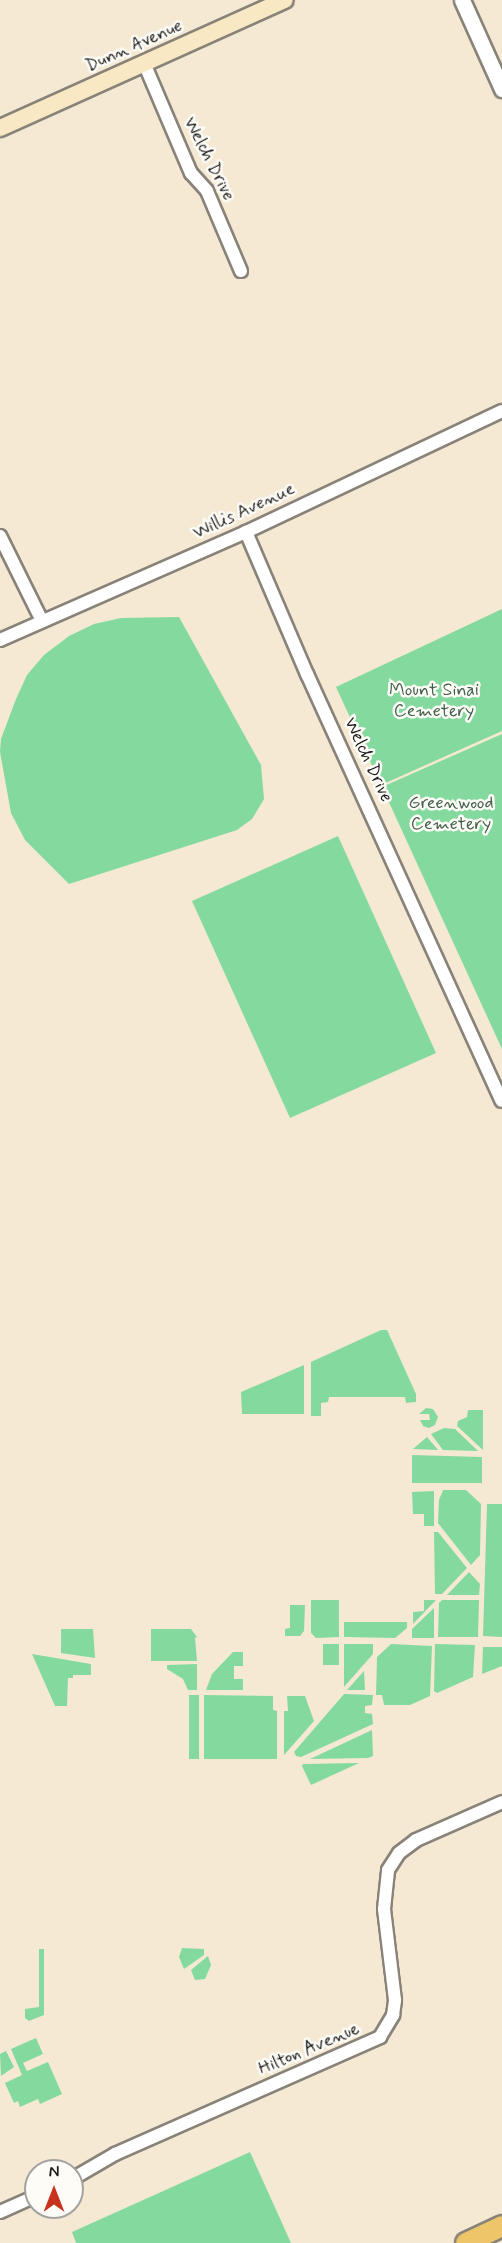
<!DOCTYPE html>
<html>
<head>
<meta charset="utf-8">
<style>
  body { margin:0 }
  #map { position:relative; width:502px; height:2243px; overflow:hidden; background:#f5e9d4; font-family:Mynerve,sans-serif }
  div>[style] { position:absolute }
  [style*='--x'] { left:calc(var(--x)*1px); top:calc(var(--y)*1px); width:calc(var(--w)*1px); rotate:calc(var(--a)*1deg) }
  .green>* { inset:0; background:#84da9e }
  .roads { filter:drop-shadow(2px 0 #888278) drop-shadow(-2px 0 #888278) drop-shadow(0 2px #888278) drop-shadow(0 -2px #888278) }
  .minor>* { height:12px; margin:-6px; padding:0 6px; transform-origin:6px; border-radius:6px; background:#fff }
  .tertiary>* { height:15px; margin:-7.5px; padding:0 7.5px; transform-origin:7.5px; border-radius:7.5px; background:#fff }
  .secondary>* { height:16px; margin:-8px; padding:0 8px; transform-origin:8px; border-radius:8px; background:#f8e8c3 }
  .primary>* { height:20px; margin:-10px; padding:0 10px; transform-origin:10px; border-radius:10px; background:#eec569 }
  span { translate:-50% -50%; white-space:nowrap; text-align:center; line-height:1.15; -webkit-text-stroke:5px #fdfcf7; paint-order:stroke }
  .street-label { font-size:18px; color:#1c1c1c }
  .park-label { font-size:18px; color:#405e4a }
  .north { position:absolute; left:24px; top:2159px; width:60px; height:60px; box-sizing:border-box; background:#fdfcf7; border:2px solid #a3a29f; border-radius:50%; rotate:0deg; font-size:16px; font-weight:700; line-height:24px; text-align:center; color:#1c1c1c }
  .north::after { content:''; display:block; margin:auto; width:21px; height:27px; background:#c8321e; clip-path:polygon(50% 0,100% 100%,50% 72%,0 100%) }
</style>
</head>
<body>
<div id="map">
  <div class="green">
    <i style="clip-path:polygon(502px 609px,502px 731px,381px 785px,336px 687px)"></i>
    <i style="clip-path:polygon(179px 617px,261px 765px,264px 799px,252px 819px,237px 830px,69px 884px,25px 840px,11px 813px,0 752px,1px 739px,16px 699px,27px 675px,44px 655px,69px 636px,94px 624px,121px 618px)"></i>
    <i style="clip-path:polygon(502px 734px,502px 1049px,382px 787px)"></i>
    <i style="clip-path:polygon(338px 836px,436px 1053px,290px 1118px,192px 901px)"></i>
    <i style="clip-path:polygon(381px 1330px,387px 1330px,416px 1394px,416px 1402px,406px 1403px,405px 1397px,329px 1397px,328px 1402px,321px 1403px,321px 1416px,311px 1416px,311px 1362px)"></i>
    <i style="clip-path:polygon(304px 1365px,304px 1414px,242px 1414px,241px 1392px)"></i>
    <i style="clip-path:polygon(426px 1408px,433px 1409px,438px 1417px,435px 1425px,429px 1428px,423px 1426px,420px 1420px,430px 1420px,429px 1414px,419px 1414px)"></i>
    <i style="clip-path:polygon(468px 1410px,483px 1410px,483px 1450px,457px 1426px,458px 1421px,467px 1417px)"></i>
    <i style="clip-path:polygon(444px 1428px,455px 1429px,478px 1451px,443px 1450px,431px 1434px)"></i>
    <i style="clip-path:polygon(427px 1437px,438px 1450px,413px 1449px)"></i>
    <i style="clip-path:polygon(412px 1455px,482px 1457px,482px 1483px,412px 1483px)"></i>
    <i style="clip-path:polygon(443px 1490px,466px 1490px,481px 1504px,480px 1555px,471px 1565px,438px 1523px,439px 1500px)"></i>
    <i style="clip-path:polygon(434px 1491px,434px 1526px,424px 1526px,424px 1514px,413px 1514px,412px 1492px)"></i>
    <i style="clip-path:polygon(487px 1504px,502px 1504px,502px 1637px,483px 1636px)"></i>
    <i style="clip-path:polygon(434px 1532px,438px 1532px,467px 1568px,442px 1594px,435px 1594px)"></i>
    <i style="clip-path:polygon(469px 1572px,480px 1584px,479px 1595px,447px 1595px)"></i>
    <i style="clip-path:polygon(311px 1600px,339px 1600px,339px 1637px,316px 1638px,311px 1633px)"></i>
    <i style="clip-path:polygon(424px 1600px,436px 1600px,413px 1624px,413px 1612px,424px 1611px)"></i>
    <i style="clip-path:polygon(442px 1600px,479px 1600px,478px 1637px,438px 1637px,439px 1603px)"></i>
    <i style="clip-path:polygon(290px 1605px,305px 1605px,304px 1631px,300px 1636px,285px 1636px,285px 1629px,290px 1628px)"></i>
    <i style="clip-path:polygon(434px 1608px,434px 1638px,412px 1638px,412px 1629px)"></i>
    <i style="clip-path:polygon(344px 1622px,407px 1622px,407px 1628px,395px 1638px,344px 1637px)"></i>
    <i style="clip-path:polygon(61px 1629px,93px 1629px,95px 1658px,61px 1653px)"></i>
    <i style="clip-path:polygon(151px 1629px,191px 1629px,197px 1637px,195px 1638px,197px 1661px,151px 1661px)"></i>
    <i style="clip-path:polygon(323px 1644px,339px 1644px,339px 1665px,323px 1665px)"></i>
    <i style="clip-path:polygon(344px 1644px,373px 1644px,373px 1654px,344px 1687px)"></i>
    <i style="clip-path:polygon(391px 1644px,432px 1646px,430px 1696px,410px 1705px,384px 1705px,382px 1695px,376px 1695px,377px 1657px)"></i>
    <i style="clip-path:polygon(435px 1644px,475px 1645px,473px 1677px,437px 1693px,434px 1691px)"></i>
    <i style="clip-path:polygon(483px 1647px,502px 1647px,502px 1666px,482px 1674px)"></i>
    <i style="clip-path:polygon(233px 1652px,243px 1652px,243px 1666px,234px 1666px,234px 1679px,243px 1679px,243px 1690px,206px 1690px,212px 1674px)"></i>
    <i style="clip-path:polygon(32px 1654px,91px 1664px,91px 1675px,73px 1675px,73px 1678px,68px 1678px,67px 1706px,55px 1706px)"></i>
    <i style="clip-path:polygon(197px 1664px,197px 1690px,188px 1690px,183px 1679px,167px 1669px,167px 1665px)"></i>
    <i style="clip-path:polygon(364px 1671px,365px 1690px,347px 1690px)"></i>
    <i style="clip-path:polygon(344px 1694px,373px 1695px,372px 1705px,365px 1706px,365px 1713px,372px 1714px,373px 1724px,301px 1757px,296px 1756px,294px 1752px)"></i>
    <i style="clip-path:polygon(189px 1695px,199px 1695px,199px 1759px,189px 1759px)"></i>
    <i style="clip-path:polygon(204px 1695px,273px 1696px,273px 1710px,277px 1711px,277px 1759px,204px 1759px)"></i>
    <i style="clip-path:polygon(287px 1696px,305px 1696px,314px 1721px,284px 1755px,284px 1711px,288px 1711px)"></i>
    <i style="clip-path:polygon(372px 1730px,373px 1756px,368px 1758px,310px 1759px)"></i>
    <i style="clip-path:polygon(359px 1763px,311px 1785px,302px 1766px,303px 1764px)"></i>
    <i style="clip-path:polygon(182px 1948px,204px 1949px,204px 1955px,184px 1969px,179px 1957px)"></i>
    <i style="clip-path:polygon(39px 1949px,44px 1949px,44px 2015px,29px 2021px,25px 2018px,25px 2009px,39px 2007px)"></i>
    <i style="clip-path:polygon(208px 1956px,211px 1965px,205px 1979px,195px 1980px,191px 1970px)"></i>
    <i style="clip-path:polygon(36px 2038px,43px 2054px,23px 2063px,27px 2071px,48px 2062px,62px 2094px,40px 2104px,38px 2099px,20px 2107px,18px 2101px,14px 2103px,5px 2083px,22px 2075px,11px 2049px)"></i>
    <i style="clip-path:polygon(6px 2051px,14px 2067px,1px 2076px,0 2054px)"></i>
    <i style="clip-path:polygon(250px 2152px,291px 2243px,76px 2243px,72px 2232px)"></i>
  </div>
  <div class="roads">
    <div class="minor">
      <i style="--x:144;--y:63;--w:120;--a:66.9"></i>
      <i style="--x:191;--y:173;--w:24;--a:48"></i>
      <i style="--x:207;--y:191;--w:87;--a:67"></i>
      <i style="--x:246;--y:532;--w:155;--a:66.8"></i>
      <i style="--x:307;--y:674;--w:469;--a:65.5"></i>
      <i style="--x:0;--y:536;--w:95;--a:63.7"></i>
      <i style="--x:0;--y:640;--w:269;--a:-23.7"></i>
      <i style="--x:246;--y:532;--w:283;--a:-25.3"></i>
      <i style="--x:72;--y:2179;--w:50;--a:-30.2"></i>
      <i style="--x:115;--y:2154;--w:290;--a:-23.8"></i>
      <i style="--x:380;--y:2037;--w:26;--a:-59"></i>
      <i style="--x:393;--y:2015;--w:15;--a:-82"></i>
      <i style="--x:395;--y:2000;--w:92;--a:-96.9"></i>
      <i style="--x:384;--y:1909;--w:39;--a:-84"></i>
      <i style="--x:388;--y:1870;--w:20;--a:-57"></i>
      <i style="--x:399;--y:1853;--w:21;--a:-37"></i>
      <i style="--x:416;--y:1840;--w:94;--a:-23.8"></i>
      <i style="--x:0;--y:2212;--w:39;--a:-24"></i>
    </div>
    <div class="tertiary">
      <i style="--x:462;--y:0;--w:98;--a:65.8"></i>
    </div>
    <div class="secondary">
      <i style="--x:0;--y:128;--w:312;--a:-24.2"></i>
    </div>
    <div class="primary">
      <i style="--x:466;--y:2243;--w:40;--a:-25"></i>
    </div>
  </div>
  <div class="street-label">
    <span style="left:134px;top:46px;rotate:-24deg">Dunn Avenue</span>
    <span style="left:209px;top:159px;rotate:63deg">Welch Drive</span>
    <span style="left:244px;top:511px;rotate:-25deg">Willis Avenue</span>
    <span style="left:368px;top:760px;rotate:65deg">Welch Drive</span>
    <span style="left:309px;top:2049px;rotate:-23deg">Hilton Avenue</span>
  </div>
  <div class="park-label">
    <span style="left:434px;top:701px">Mount Sinai<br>Cemetery</span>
    <span style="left:451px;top:814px">Greenwood<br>Cemetery</span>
  </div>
  <div class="north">N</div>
</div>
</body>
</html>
